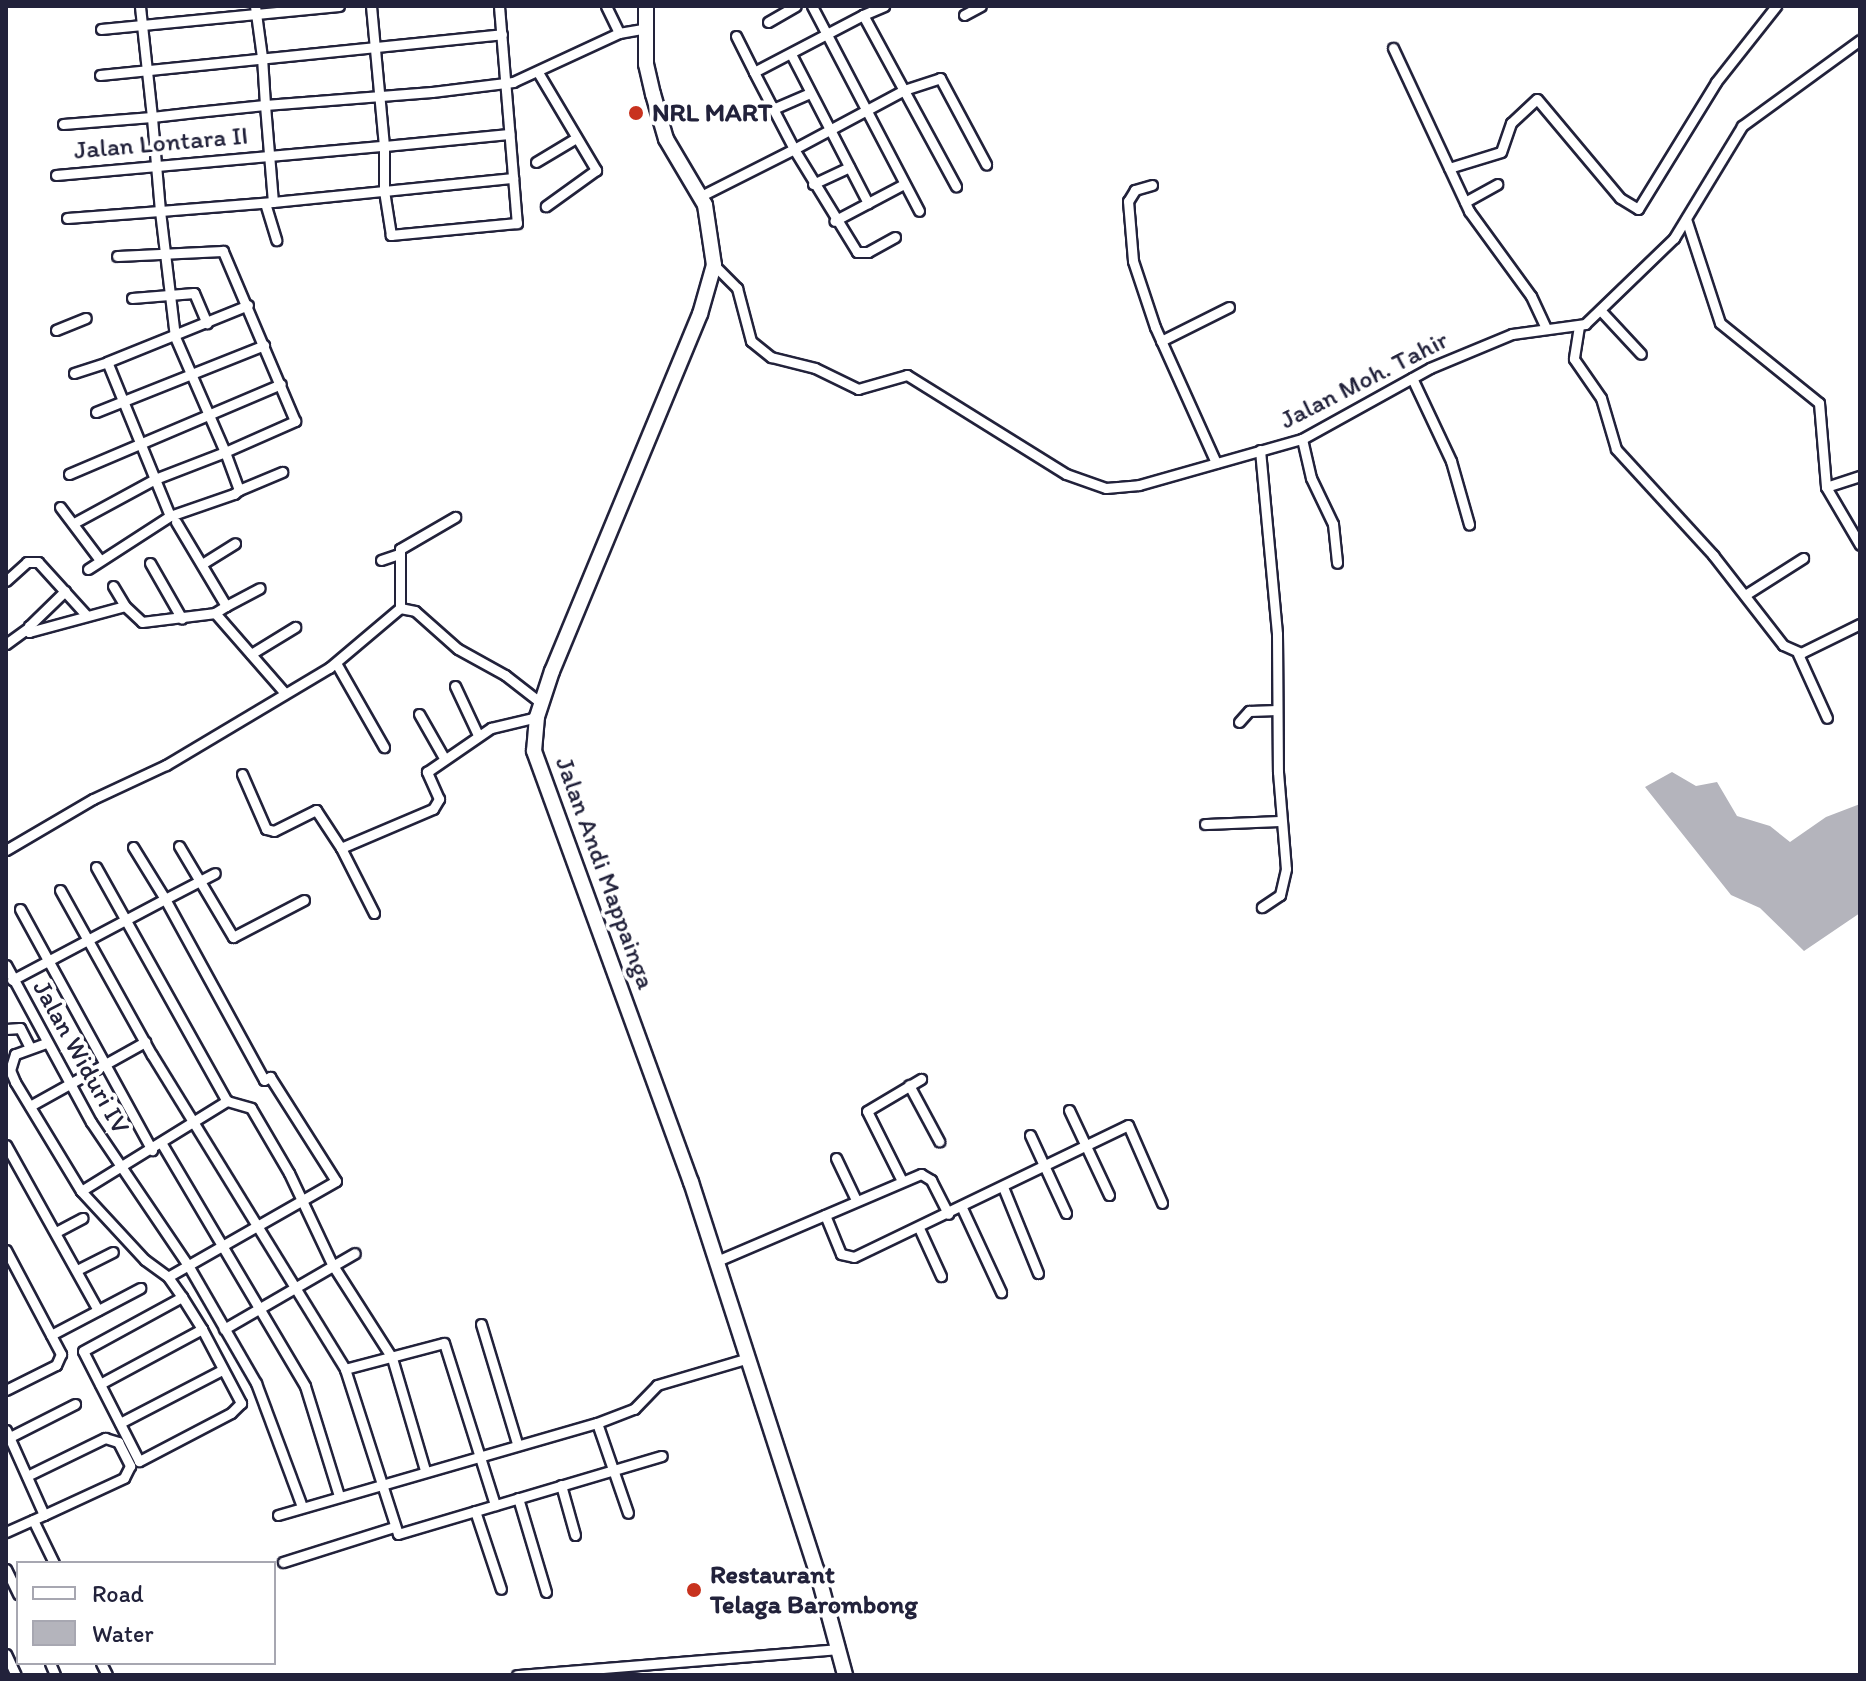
<!DOCTYPE html>
<html>
<head>
<meta charset="utf-8">
<style>
  body { margin:0 }
  #map { position:relative; width:1866px; height:1681px; overflow:hidden; background:#fff; font-family:Itim,sans-serif }
  div>[style] { position:absolute }
  [style*='--x'] { left:calc(var(--x)*1px); top:calc(var(--y)*1px); width:calc(var(--w)*1px); rotate:calc(var(--a)*1deg) }
  .water>* { inset:0; background:#b4b4bc }
  .roads { filter:drop-shadow(2px 0 #22223b) drop-shadow(-2px 0 #22223b) drop-shadow(0 2px #22223b) drop-shadow(0 -2px #22223b) }
  .minor>* { height:9px; margin:-4.5px; padding:0 4.5px; transform-origin:4.5px; border-radius:4.5px; background:#fff }
  .primary>* { height:14px; margin:-7px; padding:0 7px; transform-origin:7px; border-radius:7px; background:#fff }
  .dots>* { width:22px; height:22px; translate:-50% -50%; box-sizing:border-box; border:4px solid #fff; border-radius:50% }
  span { translate:-50% -50%; white-space:nowrap; text-align:center; line-height:1.15; -webkit-text-stroke:8px #fff; paint-order:stroke }
  .poi-label { font-size:26px; color:#22223b; font-weight:700 }
  .left { translate:0 -50%; text-align:left }
  .street-label { font-size:26px; color:#22223b }
  .frame { position:absolute; inset:0; border:8px solid #22223b; pointer-events:none }
  .legend { position:absolute; left:16px; top:1561px; width:260px; height:104px; box-sizing:border-box; background:#fff; border:2px solid #a7a7b1; margin:0; padding:10px 14px; list-style:none; font-size:24px; color:#22223b }
  .legend li { display:flex; align-items:center; gap:16px; height:40px }
  .legend b { width:40px; border:2px solid #a7a7b1 }
</style>
</head>
<body>
<div id="map">
  <div class="water">
    <i style="clip-path:polygon(1672px 772px,1696px 786px,1717px 782px,1737px 816px,1770px 826px,1790px 842px,1826px 817px,1860px 804px,1860px 913px,1804px 951px,1760px 908px,1731px 895px,1645px 787px)"></i>
  </div>
  <div class="roads">
    <div class="minor">
      <i style="--x:255;--y:6;--w:51;--a:82.2"></i>
      <i style="--x:262;--y:57;--w:48;--a:86.4"></i>
      <i style="--x:265;--y:105;--w:97;--a:85.3"></i>
      <i style="--x:273;--y:202;--w:113;--a:175.4"></i>
      <i style="--x:160;--y:211;--w:94;--a:-94.9"></i>
      <i style="--x:152;--y:117;--w:44;--a:-6.5"></i>
      <i style="--x:196;--y:112;--w:69;--a:-5.8"></i>
      <i style="--x:265;--y:105;--w:52;--a:-4.4"></i>
      <i style="--x:317;--y:101;--w:115;--a:-4.5"></i>
      <i style="--x:432;--y:92;--w:82;--a:-7"></i>
      <i style="--x:513;--y:82;--w:117;--a:-24.8"></i>
      <i style="--x:619;--y:33;--w:27;--a:-10"></i>
      <i style="--x:499;--y:6;--w:218;--a:85.3"></i>
      <i style="--x:517;--y:223;--w:127;--a:174.6"></i>
      <i style="--x:391;--y:235;--w:45;--a:-99"></i>
      <i style="--x:384;--y:191;--w:130;--a:-5.8"></i>
      <i style="--x:606;--y:6;--w:30;--a:64"></i>
      <i style="--x:812;--y:6;--w:231;--a:62.4"></i>
      <i style="--x:863;--y:15;--w:23;--a:-23"></i>
      <i style="--x:964;--y:15;--w:19;--a:-28"></i>
      <i style="--x:768;--y:22;--w:32;--a:-30"></i>
      <i style="--x:101;--y:29;--w:239;--a:-5.5"></i>
      <i style="--x:736;--y:36;--w:40;--a:63.4"></i>
      <i style="--x:1393;--y:48;--w:180;--a:65"></i>
      <i style="--x:1469;--y:211;--w:105;--a:53.9"></i>
      <i style="--x:1531;--y:296;--w:33;--a:65"></i>
      <i style="--x:791;--y:54;--w:168;--a:62.7"></i>
      <i style="--x:868;--y:203;--w:38;--a:152"></i>
      <i style="--x:539;--y:74;--w:112;--a:59.3"></i>
      <i style="--x:596;--y:170;--w:62;--a:144.2"></i>
      <i style="--x:100;--y:75;--w:404;--a:-5.8"></i>
      <i style="--x:773;--y:109;--w:40;--a:-23.4"></i>
      <i style="--x:63;--y:124;--w:89;--a:-4.5"></i>
      <i style="--x:152;--y:117;--w:112;--a:-96.2"></i>
      <i style="--x:536;--y:162;--w:47;--a:-31"></i>
      <i style="--x:1449;--y:168;--w:54;--a:-17.1"></i>
      <i style="--x:1501;--y:152;--w:31;--a:-71"></i>
      <i style="--x:1511;--y:123;--w:35;--a:-43"></i>
      <i style="--x:1537;--y:99;--w:129;--a:50"></i>
      <i style="--x:1620;--y:198;--w:21;--a:31"></i>
      <i style="--x:1638;--y:209;--w:149;--a:-58.4"></i>
      <i style="--x:1716;--y:82;--w:97;--a:-51.7"></i>
      <i style="--x:56;--y:175;--w:329;--a:-5.1"></i>
      <i style="--x:384;--y:146;--w:141;--a:-95.3"></i>
      <i style="--x:813;--y:184;--w:40;--a:-25"></i>
      <i style="--x:1152;--y:185;--w:18;--a:164"></i>
      <i style="--x:1135;--y:190;--w:13;--a:122"></i>
      <i style="--x:1128;--y:201;--w:60;--a:85.2"></i>
      <i style="--x:1133;--y:261;--w:70;--a:71.6"></i>
      <i style="--x:1155;--y:327;--w:149;--a:65.8"></i>
      <i style="--x:701;--y:196;--w:104;--a:-26.8"></i>
      <i style="--x:794;--y:149;--w:87;--a:-117.5"></i>
      <i style="--x:754;--y:72;--w:123;--a:-27.6"></i>
      <i style="--x:863;--y:15;--w:195;--a:61.5"></i>
      <i style="--x:273;--y:202;--w:112;--a:-5.7"></i>
      <i style="--x:384;--y:191;--w:45;--a:-90"></i>
      <i style="--x:384;--y:146;--w:126;--a:-5.5"></i>
      <i style="--x:1465;--y:202;--w:37;--a:-29"></i>
      <i style="--x:265;--y:203;--w:39;--a:73"></i>
      <i style="--x:868;--y:203;--w:41;--a:-27.8"></i>
      <i style="--x:67;--y:218;--w:93;--a:-4.3"></i>
      <i style="--x:160;--y:211;--w:127;--a:83.2"></i>
      <i style="--x:175;--y:337;--w:125;--a:66.5"></i>
      <i style="--x:225;--y:452;--w:75;--a:158.9"></i>
      <i style="--x:155;--y:479;--w:92;--a:151.5"></i>
      <i style="--x:1686;--y:219;--w:109;--a:71.9"></i>
      <i style="--x:1720;--y:323;--w:127;--a:38.9"></i>
      <i style="--x:1819;--y:403;--w:84;--a:85.2"></i>
      <i style="--x:1826;--y:487;--w:67;--a:59.6"></i>
      <i style="--x:895;--y:237;--w:31;--a:151"></i>
      <i style="--x:868;--y:252;--w:11;--a:180"></i>
      <i style="--x:857;--y:252;--w:121;--a:-121.5"></i>
      <i style="--x:794;--y:149;--w:125;--a:-28.2"></i>
      <i style="--x:904;--y:90;--w:38;--a:-18"></i>
      <i style="--x:940;--y:78;--w:98;--a:61.9"></i>
      <i style="--x:714;--y:265;--w:33;--a:45"></i>
      <i style="--x:737;--y:288;--w:55;--a:75.2"></i>
      <i style="--x:751;--y:341;--w:26;--a:39"></i>
      <i style="--x:771;--y:357;--w:45;--a:14"></i>
      <i style="--x:815;--y:368;--w:48;--a:26"></i>
      <i style="--x:858;--y:389;--w:51;--a:-15.9"></i>
      <i style="--x:907;--y:375;--w:187;--a:31.9"></i>
      <i style="--x:1066;--y:474;--w:42;--a:19.3"></i>
      <i style="--x:1106;--y:488;--w:33;--a:-5"></i>
      <i style="--x:1139;--y:485;--w:169;--a:-15.8"></i>
      <i style="--x:1302;--y:439;--w:146;--a:-29"></i>
      <i style="--x:1430;--y:368;--w:89;--a:-22.5"></i>
      <i style="--x:1512;--y:334;--w:74;--a:-7.8"></i>
      <i style="--x:1585;--y:324;--w:124;--a:-44"></i>
      <i style="--x:1674;--y:238;--w:131;--a:-58.7"></i>
      <i style="--x:1742;--y:126;--w:146;--a:-36.1"></i>
      <i style="--x:132;--y:298;--w:62;--a:-4.6"></i>
      <i style="--x:194;--y:293;--w:33;--a:67"></i>
      <i style="--x:1602;--y:312;--w:57;--a:47.1"></i>
      <i style="--x:1579;--y:326;--w:33;--a:99"></i>
      <i style="--x:1574;--y:359;--w:47;--a:55.3"></i>
      <i style="--x:1601;--y:398;--w:53;--a:73.6"></i>
      <i style="--x:1616;--y:449;--w:144;--a:47.5"></i>
      <i style="--x:1713;--y:555;--w:114;--a:52.1"></i>
      <i style="--x:1783;--y:645;--w:20;--a:24"></i>
      <i style="--x:1801;--y:653;--w:66;--a:-26.2"></i>
      <i style="--x:56;--y:330;--w:32;--a:-22"></i>
      <i style="--x:1161;--y:341;--w:76;--a:-26.6"></i>
      <i style="--x:74;--y:373;--w:35;--a:-18"></i>
      <i style="--x:1412;--y:378;--w:92;--a:64.8"></i>
      <i style="--x:1451;--y:461;--w:66;--a:74.1"></i>
      <i style="--x:96;--y:412;--w:181;--a:-21.7"></i>
      <i style="--x:1302;--y:439;--w:40;--a:77"></i>
      <i style="--x:1311;--y:478;--w:51;--a:64.4"></i>
      <i style="--x:1333;--y:524;--w:39;--a:84"></i>
      <i style="--x:1260;--y:450;--w:185;--a:84.7"></i>
      <i style="--x:1277;--y:634;--w:138;--a:89.6"></i>
      <i style="--x:1278;--y:772;--w:97;--a:85.3"></i>
      <i style="--x:1286;--y:869;--w:27;--a:103"></i>
      <i style="--x:1280;--y:895;--w:22;--a:146"></i>
      <i style="--x:69;--y:474;--w:230;--a:-23"></i>
      <i style="--x:1826;--y:487;--w:36;--a:-18"></i>
      <i style="--x:239;--y:490;--w:47;--a:-22.7"></i>
      <i style="--x:60;--y:507;--w:66;--a:53"></i>
      <i style="--x:170;--y:516;--w:166;--a:-112.2"></i>
      <i style="--x:107;--y:362;--w:152;--a:-22"></i>
      <i style="--x:176;--y:522;--w:98;--a:59.2"></i>
      <i style="--x:226;--y:606;--w:13;--a:148"></i>
      <i style="--x:381;--y:560;--w:18;--a:-19"></i>
      <i style="--x:150;--y:563;--w:64;--a:60.3"></i>
      <i style="--x:202;--y:564;--w:39;--a:-32"></i>
      <i style="--x:88;--y:569;--w:98;--a:-32.9"></i>
      <i style="--x:170;--y:516;--w:68;--a:-19"></i>
      <i style="--x:234;--y:494;--w:6;--a:-39"></i>
      <i style="--x:239;--y:490;--w:40;--a:-110.2"></i>
      <i style="--x:225;--y:452;--w:77;--a:-23.9"></i>
      <i style="--x:295;--y:421;--w:185;--a:-113"></i>
      <i style="--x:223;--y:251;--w:106;--a:177.3"></i>
      <i style="--x:6;--y:581;--w:28;--a:-42"></i>
      <i style="--x:27;--y:562;--w:11;--a:0"></i>
      <i style="--x:38;--y:562;--w:72;--a:47.8"></i>
      <i style="--x:113;--y:586;--w:23;--a:59"></i>
      <i style="--x:65;--y:591;--w:50;--a:135.8"></i>
      <i style="--x:29;--y:626;--w:6;--a:90"></i>
      <i style="--x:29;--y:632;--w:99;--a:-15.2"></i>
      <i style="--x:125;--y:606;--w:23;--a:43"></i>
      <i style="--x:142;--y:622;--w:74;--a:-7"></i>
      <i style="--x:215;--y:613;--w:105;--a:48.9"></i>
      <i style="--x:1745;--y:595;--w:69;--a:-32.5"></i>
      <i style="--x:226;--y:606;--w:38;--a:-28"></i>
      <i style="--x:400;--y:608;--w:59;--a:-90"></i>
      <i style="--x:400;--y:549;--w:64;--a:-30.2"></i>
      <i style="--x:6;--y:644;--w:27;--a:-36"></i>
      <i style="--x:251;--y:654;--w:52;--a:-31.5"></i>
      <i style="--x:1798;--y:654;--w:70;--a:65.6"></i>
      <i style="--x:336;--y:663;--w:97;--a:60.3"></i>
      <i style="--x:455;--y:686;--w:54;--a:64.9"></i>
      <i style="--x:419;--y:714;--w:51;--a:60.4"></i>
      <i style="--x:1239;--y:722;--w:15;--a:-48"></i>
      <i style="--x:1249;--y:711;--w:28;--a:-2"></i>
      <i style="--x:242;--y:774;--w:60;--a:66.4"></i>
      <i style="--x:266;--y:829;--w:8;--a:14"></i>
      <i style="--x:274;--y:831;--w:47;--a:-26.6"></i>
      <i style="--x:316;--y:810;--w:45;--a:56.7"></i>
      <i style="--x:341;--y:848;--w:100;--a:-23"></i>
      <i style="--x:433;--y:809;--w:12;--a:-59"></i>
      <i style="--x:439;--y:799;--w:30;--a:-114"></i>
      <i style="--x:427;--y:772;--w:78;--a:-34.5"></i>
      <i style="--x:491;--y:728;--w:47;--a:-13.4"></i>
      <i style="--x:1205;--y:824;--w:76;--a:-2.3"></i>
      <i style="--x:179;--y:846;--w:106;--a:59.3"></i>
      <i style="--x:233;--y:937;--w:80;--a:-27.5"></i>
      <i style="--x:133;--y:847;--w:61;--a:58.4"></i>
      <i style="--x:165;--y:899;--w:56;--a:-27.5"></i>
      <i style="--x:341;--y:848;--w:73;--a:63.1"></i>
      <i style="--x:6;--y:850;--w:101;--a:-30.4"></i>
      <i style="--x:93;--y:799;--w:81;--a:-25"></i>
      <i style="--x:166;--y:765;--w:190;--a:-30.8"></i>
      <i style="--x:329;--y:668;--w:93;--a:-40.2"></i>
      <i style="--x:400;--y:608;--w:15;--a:11"></i>
      <i style="--x:415;--y:611;--w:57;--a:41.5"></i>
      <i style="--x:458;--y:649;--w:54;--a:29"></i>
      <i style="--x:505;--y:675;--w:46;--a:37.9"></i>
      <i style="--x:96;--y:867;--w:268;--a:60.8"></i>
      <i style="--x:60;--y:890;--w:189;--a:60.9"></i>
      <i style="--x:152;--y:1055;--w:369;--a:58.4"></i>
      <i style="--x:345;--y:1369;--w:102;--a:-14.7"></i>
      <i style="--x:444;--y:1343;--w:170;--a:72.5"></i>
      <i style="--x:20;--y:909;--w:275;--a:61.3"></i>
      <i style="--x:6;--y:965;--w:179;--a:61.6"></i>
      <i style="--x:91;--y:1122;--w:175;--a:55.9"></i>
      <i style="--x:189;--y:1267;--w:134;--a:60"></i>
      <i style="--x:256;--y:1383;--w:132;--a:69.6"></i>
      <i style="--x:12;--y:980;--w:173;--a:-27.9"></i>
      <i style="--x:165;--y:899;--w:206;--a:61.3"></i>
      <i style="--x:264;--y:1080;--w:7;--a:-27"></i>
      <i style="--x:270;--y:1077;--w:123;--a:57.6"></i>
      <i style="--x:336;--y:1181;--w:193;--a:150.3"></i>
      <i style="--x:6;--y:1029;--w:14;--a:-4"></i>
      <i style="--x:20;--y:1028;--w:22;--a:63"></i>
      <i style="--x:46;--y:1043;--w:33;--a:160"></i>
      <i style="--x:15;--y:1054;--w:17;--a:107"></i>
      <i style="--x:10;--y:1070;--w:13;--a:67"></i>
      <i style="--x:15;--y:1082;--w:127;--a:58.8"></i>
      <i style="--x:81;--y:1191;--w:94;--a:47.2"></i>
      <i style="--x:145;--y:1260;--w:29;--a:36"></i>
      <i style="--x:168;--y:1277;--w:24;--a:55"></i>
      <i style="--x:182;--y:1297;--w:38;--a:58"></i>
      <i style="--x:202;--y:1329;--w:84;--a:62.2"></i>
      <i style="--x:241;--y:1403;--w:14;--a:135"></i>
      <i style="--x:231;--y:1413;--w:104;--a:152.4"></i>
      <i style="--x:139;--y:1461;--w:123;--a:-117"></i>
      <i style="--x:83;--y:1351;--w:113;--a:-28.6"></i>
      <i style="--x:909;--y:1085;--w:64;--a:61.8"></i>
      <i style="--x:227;--y:1101;--w:25;--a:16"></i>
      <i style="--x:251;--y:1108;--w:75;--a:59.7"></i>
      <i style="--x:289;--y:1173;--w:101;--a:64.7"></i>
      <i style="--x:332;--y:1264;--w:112;--a:57.4"></i>
      <i style="--x:392;--y:1358;--w:117;--a:73.6"></i>
      <i style="--x:30;--y:1106;--w:132;--a:-29.1"></i>
      <i style="--x:1069;--y:1110;--w:94;--a:64.8"></i>
      <i style="--x:1030;--y:1135;--w:86;--a:65.2"></i>
      <i style="--x:162;--y:1144;--w:281;--a:59.4"></i>
      <i style="--x:305;--y:1386;--w:115;--a:72.8"></i>
      <i style="--x:6;--y:1145;--w:189;--a:60.9"></i>
      <i style="--x:836;--y:1158;--w:47;--a:64.5"></i>
      <i style="--x:902;--y:1181;--w:78;--a:-116.6"></i>
      <i style="--x:867;--y:1111;--w:63;--a:-30.7"></i>
      <i style="--x:1003;--y:1187;--w:93;--a:67.9"></i>
      <i style="--x:81;--y:1191;--w:172;--a:-31.7"></i>
      <i style="--x:962;--y:1208;--w:93;--a:65.1"></i>
      <i style="--x:825;--y:1215;--w:42;--a:67.7"></i>
      <i style="--x:841;--y:1254;--w:13;--a:13"></i>
      <i style="--x:854;--y:1257;--w:304;--a:-25.7"></i>
      <i style="--x:1128;--y:1125;--w:85;--a:66.4"></i>
      <i style="--x:919;--y:1228;--w:53;--a:65.4"></i>
      <i style="--x:56;--y:1232;--w:30;--a:-28"></i>
      <i style="--x:6;--y:1250;--w:118;--a:62.1"></i>
      <i style="--x:61;--y:1354;--w:12;--a:114"></i>
      <i style="--x:56;--y:1365;--w:56;--a:153.4"></i>
      <i style="--x:717;--y:1261;--w:222;--a:-23.1"></i>
      <i style="--x:921;--y:1174;--w:12;--a:31"></i>
      <i style="--x:931;--y:1180;--w:38;--a:63"></i>
      <i style="--x:77;--y:1270;--w:40;--a:-26.6"></i>
      <i style="--x:481;--y:1324;--w:124;--a:73.2"></i>
      <i style="--x:224;--y:1329;--w:151;--a:-30.1"></i>
      <i style="--x:51;--y:1335;--w:101;--a:-27.8"></i>
      <i style="--x:345;--y:1369;--w:173;--a:72.2"></i>
      <i style="--x:398;--y:1534;--w:275;--a:-16.5"></i>
      <i style="--x:100;--y:1384;--w:116;--a:-28.3"></i>
      <i style="--x:120;--y:1423;--w:115;--a:-27.5"></i>
      <i style="--x:597;--y:1423;--w:95;--a:71"></i>
      <i style="--x:6;--y:1430;--w:93;--a:65.9"></i>
      <i style="--x:44;--y:1515;--w:42;--a:155.9"></i>
      <i style="--x:10;--y:1437;--w:73;--a:-26.9"></i>
      <i style="--x:27;--y:1476;--w:87;--a:-26"></i>
      <i style="--x:105;--y:1438;--w:14;--a:17"></i>
      <i style="--x:118;--y:1442;--w:27;--a:63"></i>
      <i style="--x:130;--y:1466;--w:13;--a:117"></i>
      <i style="--x:124;--y:1478;--w:88;--a:155.2"></i>
      <i style="--x:561;--y:1485;--w:52;--a:74.4"></i>
      <i style="--x:518;--y:1498;--w:98;--a:73.4"></i>
      <i style="--x:475;--y:1511;--w:82;--a:71.6"></i>
      <i style="--x:278;--y:1515;--w:332;--a:-16.1"></i>
      <i style="--x:597;--y:1423;--w:40;--a:-21"></i>
      <i style="--x:634;--y:1409;--w:33;--a:-46"></i>
      <i style="--x:657;--y:1385;--w:96;--a:-16.4"></i>
      <i style="--x:33;--y:1520;--w:48;--a:64"></i>
      <i style="--x:283;--y:1562;--w:116;--a:-17.5"></i>
      <i style="--x:6;--y:1569;--w:28;--a:64"></i>
      <i style="--x:6;--y:1654;--w:23;--a:65"></i>
      <i style="--x:50;--y:1663;--w:13;--a:67"></i>
      <i style="--x:101;--y:1663;--w:13;--a:63"></i>
      <i style="--x:517;--y:1675;--w:322;--a:-4.6"></i>
    </div>
    <div class="primary">
      <i style="--x:646;--y:6;--w:58;--a:90"></i>
      <i style="--x:646;--y:64;--w:31;--a:77"></i>
      <i style="--x:653;--y:94;--w:47;--a:73.9"></i>
      <i style="--x:666;--y:139;--w:77;--a:59.4"></i>
      <i style="--x:705;--y:205;--w:61;--a:81.5"></i>
      <i style="--x:714;--y:265;--w:51;--a:105.9"></i>
      <i style="--x:700;--y:314;--w:386;--a:112.5"></i>
      <i style="--x:552;--y:671;--w:48;--a:108.1"></i>
      <i style="--x:537;--y:717;--w:34;--a:95"></i>
      <i style="--x:534;--y:751;--w:459;--a:70"></i>
      <i style="--x:691;--y:1182;--w:409;--a:72.1"></i>
      <i style="--x:817;--y:1571;--w:108;--a:74.9"></i>
    </div>
  </div>
  <div class="dots">
    <i style="left:636px;top:113px;background:#c8321e"></i>
    <i style="left:694px;top:1590px;background:#c8321e"></i>
  </div>
  <div class="poi-label">
    <span class="left" style="left:652px;top:113px">NRL MART</span>
    <span class="left" style="left:710px;top:1590px">Restaurant<br>Telaga Barombong</span>
  </div>
  <div class="street-label">
    <span style="left:161px;top:143px;rotate:-5deg">Jalan Lontara II</span>
    <span style="left:1364px;top:380px;rotate:-27deg">Jalan Moh. Tahir</span>
    <span style="left:605px;top:873px;rotate:70deg">Jalan Andi Mappainga</span>
    <span style="left:81px;top:1057px;rotate:61deg">Jalan Widuri IV</span>
  </div>
  <div class="frame"></div>
  <ul class="legend">
  <li><b style="height:10px;background:#fff"></b>Road</li>
  <li><b style="height:22px;background:#b4b4bc"></b>Water</li>
  </ul>
</div>
</body>
</html>
